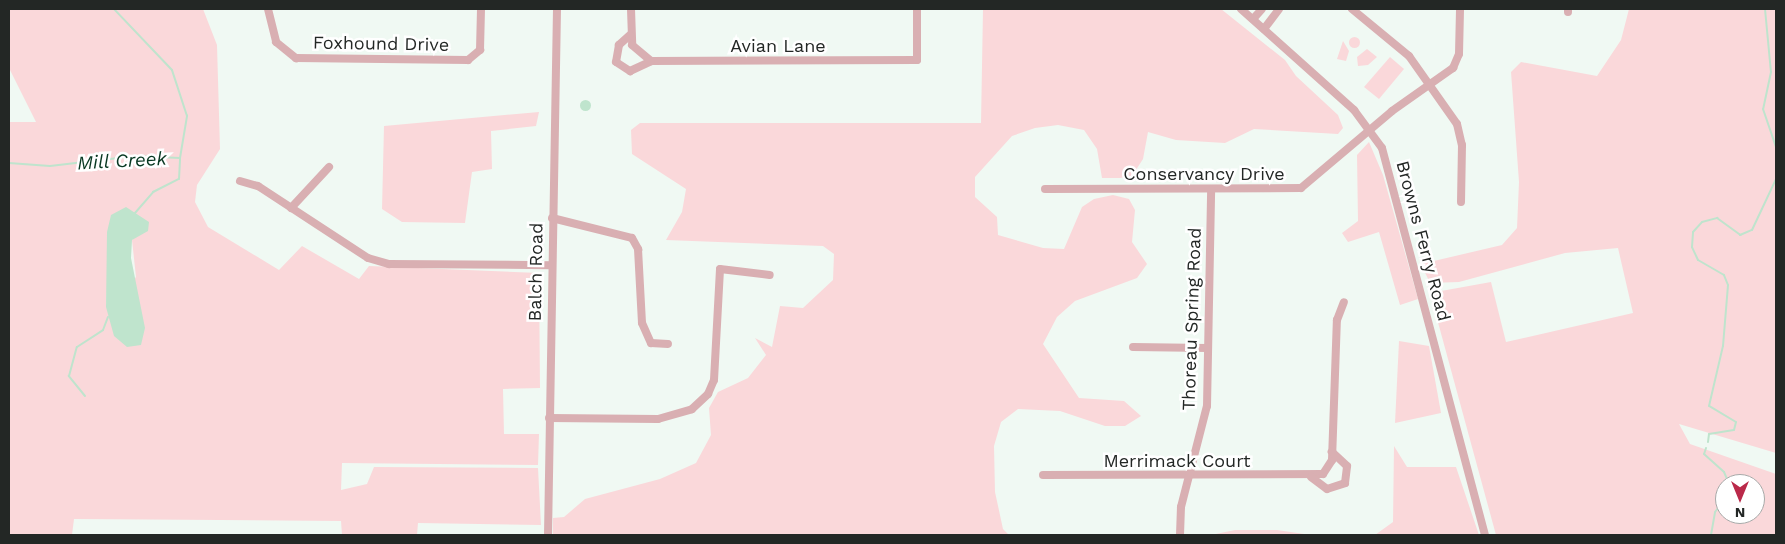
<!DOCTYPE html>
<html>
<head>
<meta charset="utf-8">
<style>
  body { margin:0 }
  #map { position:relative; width:1785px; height:544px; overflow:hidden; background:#f0f9f3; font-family:"Work Sans",sans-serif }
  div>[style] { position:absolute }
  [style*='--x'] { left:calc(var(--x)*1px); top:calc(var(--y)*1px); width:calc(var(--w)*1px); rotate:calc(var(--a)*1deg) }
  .green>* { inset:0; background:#fad8da }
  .round { border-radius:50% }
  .water>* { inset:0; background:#bfe4cd }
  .stream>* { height:2px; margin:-1px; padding:0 1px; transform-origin:1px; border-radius:1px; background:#bfe4cd }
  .minor>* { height:8px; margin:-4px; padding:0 4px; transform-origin:4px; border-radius:4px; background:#d9afb2 }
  span { translate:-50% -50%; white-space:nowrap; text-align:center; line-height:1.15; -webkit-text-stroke:5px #fff; paint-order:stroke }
  .street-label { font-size:18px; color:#232725 }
  .water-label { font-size:19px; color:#093822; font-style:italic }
  .frame { position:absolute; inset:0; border:10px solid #232725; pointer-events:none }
  .north { position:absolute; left:1715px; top:474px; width:50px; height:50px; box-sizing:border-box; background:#fff; border:1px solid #a7a9a8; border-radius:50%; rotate:180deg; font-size:14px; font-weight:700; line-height:20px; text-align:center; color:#232725 }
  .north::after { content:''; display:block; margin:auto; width:18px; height:22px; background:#ba294a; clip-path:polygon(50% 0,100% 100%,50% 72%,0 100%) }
</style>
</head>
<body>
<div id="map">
  <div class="green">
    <i style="clip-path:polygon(evenodd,9px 9px,203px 9px,217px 45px,220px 149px,197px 185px,195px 202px,208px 227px,279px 270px,302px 246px,359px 279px,369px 266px,539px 273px,540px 388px,503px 389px,504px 434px,539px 434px,538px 465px,342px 463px,341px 490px,367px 484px,374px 467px,538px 468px,541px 525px,418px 523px,417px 535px,342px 535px,341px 521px,74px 519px,72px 535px,9px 535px,9px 122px,36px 122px,9px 68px,9px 9px,111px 215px,141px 232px,132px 240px,136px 277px,106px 307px,111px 215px)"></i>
    <i style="clip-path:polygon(983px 9px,1221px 9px,1285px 60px,1296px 76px,1338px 115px,1343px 128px,1338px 134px,1254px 129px,1225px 143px,1176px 140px,1148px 132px,1143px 159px,1132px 176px,1120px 178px,1102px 178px,1097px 149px,1084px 130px,1058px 125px,1035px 128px,1012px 136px,975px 177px,975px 197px,997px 217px,998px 235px,1043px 248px,1064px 249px,1082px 207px,1094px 199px,1113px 195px,1129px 199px,1135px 210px,1132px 242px,1147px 264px,1137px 278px,1075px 301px,1057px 317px,1043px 344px,1079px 398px,1124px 401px,1141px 416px,1125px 426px,1105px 426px,1060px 411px,1018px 409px,1001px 422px,994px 446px,995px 492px,1003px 529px,1009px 535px,553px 535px,553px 518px,564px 517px,585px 499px,660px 479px,696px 463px,711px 435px,709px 408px,718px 392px,748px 378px,766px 355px,755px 338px,772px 347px,780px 306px,803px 308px,833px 280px,834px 254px,823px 246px,666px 240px,682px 212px,686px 189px,632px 154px,631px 130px,640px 123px,981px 123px)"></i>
    <i style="clip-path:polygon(evenodd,1629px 9px,1776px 9px,1776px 453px,1679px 424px,1690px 444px,1776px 474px,1776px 535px,1496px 535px,1430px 293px,1491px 282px,1506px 342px,1633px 313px,1618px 248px,1565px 253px,1459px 282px,1430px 283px,1421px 264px,1502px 245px,1517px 228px,1519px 182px,1511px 72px,1521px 62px,1597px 76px,1621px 40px,1629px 9px,1725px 484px,1755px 484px,1755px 514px,1725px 514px,1725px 484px)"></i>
    <i class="round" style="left:1348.5px;top:36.5px;width:11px;height:11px"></i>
    <i style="clip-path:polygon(1343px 41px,1349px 51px,1346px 61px,1337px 59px)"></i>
    <i style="clip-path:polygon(1367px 49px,1377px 57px,1368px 65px,1358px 66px,1357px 57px)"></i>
    <i style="clip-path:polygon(1390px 57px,1404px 69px,1379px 99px,1364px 87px)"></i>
    <i style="clip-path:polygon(539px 112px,536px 126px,491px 131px,492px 169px,472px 172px,465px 223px,402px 222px,382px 209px,384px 126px)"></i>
    <i style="clip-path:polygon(1369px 142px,1383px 175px,1418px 299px,1400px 305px,1379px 232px,1348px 242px,1342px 233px,1358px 221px,1357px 155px)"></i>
    <i style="clip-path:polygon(1399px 341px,1429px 346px,1441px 413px,1395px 423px)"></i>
    <i style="clip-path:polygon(1394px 446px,1407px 467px,1456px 467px,1479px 535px,1375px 535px,1393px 522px)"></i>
    <i style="clip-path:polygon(1235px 530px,1277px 530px,1311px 535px,1211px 535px)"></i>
  </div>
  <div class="water">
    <i class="round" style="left:579.5px;top:99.5px;width:11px;height:11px"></i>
    <i style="clip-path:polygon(126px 207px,149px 222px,148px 231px,132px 240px,131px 258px,145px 328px,141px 345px,127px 347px,114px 336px,106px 307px,107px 232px,111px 215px)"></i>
  </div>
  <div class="stream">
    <i style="--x:1765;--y:9;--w:63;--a:84.6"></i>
    <i style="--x:1771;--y:72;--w:38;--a:102"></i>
    <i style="--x:1763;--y:109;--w:40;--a:71.1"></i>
    <i style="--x:9;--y:163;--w:41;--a:4.2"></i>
    <i style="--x:50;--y:166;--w:86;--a:-6.7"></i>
    <i style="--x:135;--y:156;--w:45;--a:2.5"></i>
    <i style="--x:180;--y:158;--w:43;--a:-80.5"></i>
    <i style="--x:187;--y:116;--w:48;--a:-108.1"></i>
    <i style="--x:172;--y:70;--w:84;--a:-133.6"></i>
    <i style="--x:135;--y:213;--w:28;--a:-49"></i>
    <i style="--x:153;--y:192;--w:29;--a:-27"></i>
    <i style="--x:179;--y:179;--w:20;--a:-87"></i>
    <i style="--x:85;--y:396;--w:26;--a:-129"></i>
    <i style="--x:69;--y:376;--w:30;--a:-75"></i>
    <i style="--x:77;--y:347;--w:31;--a:-33"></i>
    <i style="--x:103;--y:330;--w:14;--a:-69"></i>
    <i style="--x:1708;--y:442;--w:8;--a:-83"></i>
    <i style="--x:1709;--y:434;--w:25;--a:-9"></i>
    <i style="--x:1734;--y:430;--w:8;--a:-76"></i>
    <i style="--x:1736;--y:422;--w:31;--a:-149"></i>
    <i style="--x:1709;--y:406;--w:62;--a:-76.9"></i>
    <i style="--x:1723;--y:346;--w:61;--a:-85.3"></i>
    <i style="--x:1728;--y:285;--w:11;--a:-112"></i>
    <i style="--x:1724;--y:275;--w:30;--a:-150"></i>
    <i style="--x:1698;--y:260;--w:14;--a:-115"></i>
    <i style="--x:1692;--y:247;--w:15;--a:-86"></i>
    <i style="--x:1693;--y:232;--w:13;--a:-48"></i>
    <i style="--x:1702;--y:222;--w:16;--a:-15"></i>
    <i style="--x:1717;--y:218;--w:29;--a:36"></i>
    <i style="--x:1740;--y:235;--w:13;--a:-23"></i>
    <i style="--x:1752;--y:230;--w:56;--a:-64.8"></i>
    <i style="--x:1706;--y:448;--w:6;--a:108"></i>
    <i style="--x:1704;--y:454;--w:27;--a:42"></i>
    <i style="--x:1724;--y:472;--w:13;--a:67"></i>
    <i style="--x:1711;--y:535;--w:23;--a:-80"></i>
    <i style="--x:1715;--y:512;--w:16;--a:-52"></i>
  </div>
  <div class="minor">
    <i style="--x:268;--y:9;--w:34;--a:76"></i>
    <i style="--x:276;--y:42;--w:26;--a:39"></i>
    <i style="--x:296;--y:58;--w:172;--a:0.7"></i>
    <i style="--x:468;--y:60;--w:16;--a:-40"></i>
    <i style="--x:480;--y:50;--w:41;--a:-88.6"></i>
    <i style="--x:631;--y:9;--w:36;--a:88"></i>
    <i style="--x:632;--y:45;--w:25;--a:40"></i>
    <i style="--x:651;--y:61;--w:266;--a:-0.2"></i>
    <i style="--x:917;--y:60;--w:51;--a:-90"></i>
    <i style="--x:1241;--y:9;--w:152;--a:41.8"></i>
    <i style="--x:1354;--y:110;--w:47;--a:53.6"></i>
    <i style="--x:1382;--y:148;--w:400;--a:75.1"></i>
    <i style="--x:1352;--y:9;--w:74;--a:39.5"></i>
    <i style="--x:1409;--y:56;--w:83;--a:54.8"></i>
    <i style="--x:1457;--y:124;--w:22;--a:77"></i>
    <i style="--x:1462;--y:145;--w:57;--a:91"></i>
    <i style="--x:1568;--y:12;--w:3;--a:-90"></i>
    <i style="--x:1253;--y:19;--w:13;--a:-48"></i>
    <i style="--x:1264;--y:29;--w:25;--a:-53"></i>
    <i style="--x:630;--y:35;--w:15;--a:138"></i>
    <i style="--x:619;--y:45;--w:17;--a:100"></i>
    <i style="--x:616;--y:62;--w:17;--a:33"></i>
    <i style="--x:630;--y:71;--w:23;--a:-25"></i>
    <i style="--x:240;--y:181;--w:19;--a:16"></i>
    <i style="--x:258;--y:186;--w:131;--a:33.2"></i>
    <i style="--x:368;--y:258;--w:22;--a:16"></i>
    <i style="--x:389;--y:264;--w:162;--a:0.4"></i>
    <i style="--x:1045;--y:189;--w:256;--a:-0.2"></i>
    <i style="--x:1301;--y:188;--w:119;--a:-40.2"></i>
    <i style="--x:1392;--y:111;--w:75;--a:-35.2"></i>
    <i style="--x:1453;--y:68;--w:15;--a:-67"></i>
    <i style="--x:1459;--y:54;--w:45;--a:-88.7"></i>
    <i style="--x:291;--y:208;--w:56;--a:-47.2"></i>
    <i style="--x:552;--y:218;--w:82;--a:14"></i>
    <i style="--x:632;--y:238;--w:13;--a:61"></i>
    <i style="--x:638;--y:249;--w:74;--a:86.9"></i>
    <i style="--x:642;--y:323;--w:22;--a:66"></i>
    <i style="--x:651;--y:343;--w:17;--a:3"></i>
    <i style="--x:1133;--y:347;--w:74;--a:0.8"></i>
    <i style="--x:549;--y:418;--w:109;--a:0.5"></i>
    <i style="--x:658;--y:419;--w:35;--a:-16"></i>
    <i style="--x:692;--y:409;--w:22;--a:-43"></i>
    <i style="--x:708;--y:394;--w:15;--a:-67"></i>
    <i style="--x:714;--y:380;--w:111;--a:-86.9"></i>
    <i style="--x:720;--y:269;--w:50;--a:6.8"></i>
    <i style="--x:1043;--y:475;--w:280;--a:-0.2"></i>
    <i style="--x:1323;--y:474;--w:17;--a:-57"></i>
    <i style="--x:1332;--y:460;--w:140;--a:-88"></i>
    <i style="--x:1337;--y:320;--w:19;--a:-69"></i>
    <i style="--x:1311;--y:477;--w:20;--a:37"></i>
    <i style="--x:1327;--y:489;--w:19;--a:-18"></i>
    <i style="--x:1345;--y:483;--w:17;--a:-83"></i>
    <i style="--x:1347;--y:466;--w:21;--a:-137"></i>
    <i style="--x:548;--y:535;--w:526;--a:-89.02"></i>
    <i style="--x:1180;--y:535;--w:28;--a:-88"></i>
    <i style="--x:1181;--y:507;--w:104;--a:-75.6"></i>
    <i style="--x:1207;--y:406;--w:216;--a:-88.9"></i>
  </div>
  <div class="street-label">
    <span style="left:381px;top:44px;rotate:1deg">Foxhound Drive</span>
    <span style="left:778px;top:46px">Avian Lane</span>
    <span style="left:1204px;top:174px">Conservancy Drive</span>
    <span style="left:1423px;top:241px;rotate:75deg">Browns Ferry Road</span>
    <span style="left:536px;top:272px;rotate:-89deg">Balch Road</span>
    <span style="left:1192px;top:319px;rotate:-88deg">Thoreau Spring Road</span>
    <span style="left:1177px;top:461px">Merrimack Court</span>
  </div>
  <div class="water-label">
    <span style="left:122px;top:161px;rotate:-3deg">Mill Creek</span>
  </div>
  <div class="frame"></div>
  <div class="north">N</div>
</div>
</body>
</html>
